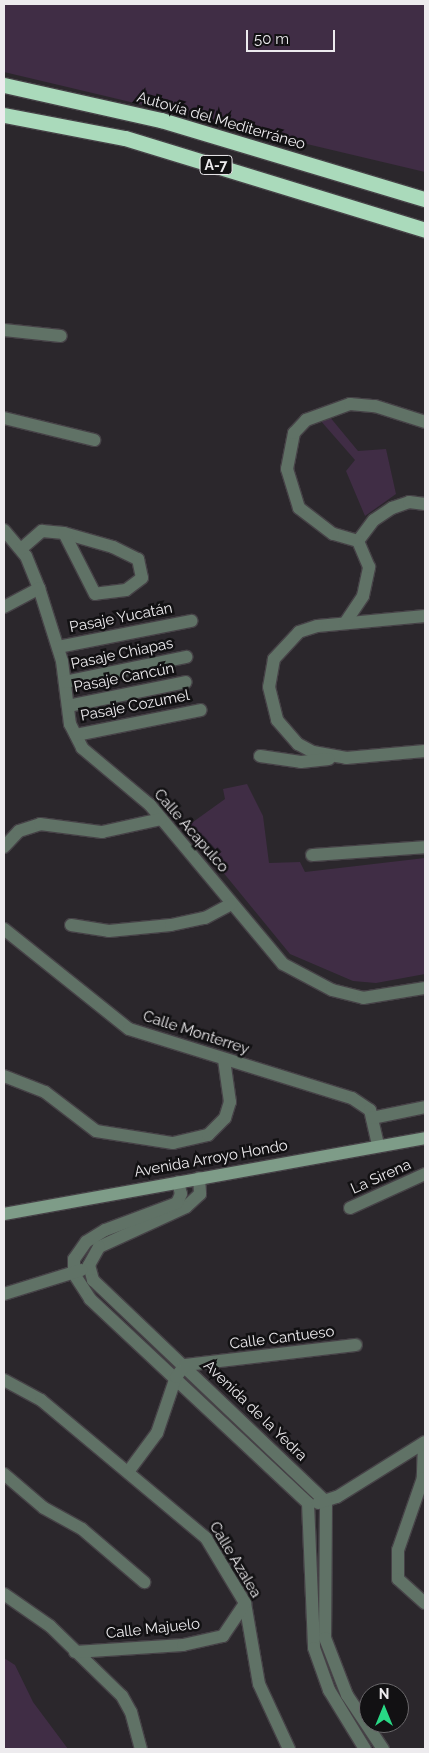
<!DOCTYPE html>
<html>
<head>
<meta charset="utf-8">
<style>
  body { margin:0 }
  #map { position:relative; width:429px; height:1753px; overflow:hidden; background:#2b272c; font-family:Raleway,sans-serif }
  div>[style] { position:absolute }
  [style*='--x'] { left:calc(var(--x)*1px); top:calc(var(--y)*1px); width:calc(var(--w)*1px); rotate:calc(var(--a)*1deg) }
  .green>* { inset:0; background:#402d45 }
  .roads { filter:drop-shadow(1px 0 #464247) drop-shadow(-1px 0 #464247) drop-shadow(0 1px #464247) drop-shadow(0 -1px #464247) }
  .street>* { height:12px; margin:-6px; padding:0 6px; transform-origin:6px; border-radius:6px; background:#607266 }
  .secondary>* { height:12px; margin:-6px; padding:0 6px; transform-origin:6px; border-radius:6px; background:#7e9c88 }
  .highway>* { height:15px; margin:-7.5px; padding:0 7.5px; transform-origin:7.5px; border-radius:7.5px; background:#aadabb }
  span { translate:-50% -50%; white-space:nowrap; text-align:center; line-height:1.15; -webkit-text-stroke:5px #121113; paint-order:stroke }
  .shield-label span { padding:1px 4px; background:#121113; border:1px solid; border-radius:4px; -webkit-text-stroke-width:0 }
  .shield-label { font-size:14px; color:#edebee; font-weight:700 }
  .street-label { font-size:15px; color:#edebee }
  .frame { position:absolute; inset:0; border:5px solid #edebee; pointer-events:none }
  .north { position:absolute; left:359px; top:1683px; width:50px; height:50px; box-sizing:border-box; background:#121113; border:1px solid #6a686b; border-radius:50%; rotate:0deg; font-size:14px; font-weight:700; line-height:20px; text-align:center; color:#edebee }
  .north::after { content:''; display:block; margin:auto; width:18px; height:22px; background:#28d885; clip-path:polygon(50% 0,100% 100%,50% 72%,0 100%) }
  .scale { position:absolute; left:246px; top:30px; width:89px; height:22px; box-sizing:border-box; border:2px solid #edebee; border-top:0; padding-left:6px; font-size:15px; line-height:18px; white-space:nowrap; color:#edebee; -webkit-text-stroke:4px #121113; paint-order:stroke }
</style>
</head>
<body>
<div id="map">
  <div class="green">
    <i style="clip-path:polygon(4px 4px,425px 4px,425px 172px,4px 72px)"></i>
    <i style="clip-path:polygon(329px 416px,358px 451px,386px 449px,396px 494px,365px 516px,346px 471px,355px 460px,320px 420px)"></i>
    <i style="clip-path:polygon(247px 784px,263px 816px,269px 863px,300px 862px,305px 872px,425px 858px,425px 974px,376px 983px,353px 981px,290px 954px,186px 827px,225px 799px,223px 789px)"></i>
    <i style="clip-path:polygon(4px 1658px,15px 1665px,33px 1702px,68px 1749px,4px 1749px)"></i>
  </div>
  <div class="roads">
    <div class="street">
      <i style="--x:4;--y:330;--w:57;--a:6"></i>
      <i style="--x:4;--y:418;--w:93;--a:13.7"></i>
      <i style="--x:4;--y:530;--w:34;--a:50"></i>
      <i style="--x:26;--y:556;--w:35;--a:68"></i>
      <i style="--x:39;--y:588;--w:77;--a:72.5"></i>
      <i style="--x:62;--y:661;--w:64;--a:82.8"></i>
      <i style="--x:70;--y:724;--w:27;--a:63"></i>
      <i style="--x:82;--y:748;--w:89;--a:40"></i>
      <i style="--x:150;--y:805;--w:207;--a:50.1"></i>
      <i style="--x:283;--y:964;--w:55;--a:28"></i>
      <i style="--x:332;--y:990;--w:32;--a:14"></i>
      <i style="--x:363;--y:998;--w:63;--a:-9.2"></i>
      <i style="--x:358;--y:541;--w:26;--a:-53"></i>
      <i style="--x:374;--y:520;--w:22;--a:-34"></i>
      <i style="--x:392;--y:508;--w:18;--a:-19"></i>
      <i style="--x:409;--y:502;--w:16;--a:7"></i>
      <i style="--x:21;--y:549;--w:28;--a:-41"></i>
      <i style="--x:42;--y:531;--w:22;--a:5"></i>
      <i style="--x:64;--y:533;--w:51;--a:15.9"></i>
      <i style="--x:113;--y:547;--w:28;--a:26"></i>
      <i style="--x:138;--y:559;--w:19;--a:78"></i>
      <i style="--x:142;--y:578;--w:20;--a:143"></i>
      <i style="--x:126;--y:590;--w:31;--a:173"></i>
      <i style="--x:95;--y:594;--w:68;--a:-116.9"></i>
      <i style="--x:4;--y:607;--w:40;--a:-28"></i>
      <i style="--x:425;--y:616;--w:108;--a:174.7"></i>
      <i style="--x:317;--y:626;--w:19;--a:162"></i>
      <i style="--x:299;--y:632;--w:37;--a:133"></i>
      <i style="--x:274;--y:659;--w:28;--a:100"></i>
      <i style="--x:269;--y:687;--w:34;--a:76"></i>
      <i style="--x:277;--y:720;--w:32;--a:49"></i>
      <i style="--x:298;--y:744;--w:17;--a:28"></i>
      <i style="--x:313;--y:752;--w:34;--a:10"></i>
      <i style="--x:346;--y:758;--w:79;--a:-5.1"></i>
      <i style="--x:345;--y:623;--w:32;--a:-56"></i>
      <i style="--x:363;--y:596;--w:30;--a:-78"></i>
      <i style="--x:369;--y:567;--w:28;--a:-113"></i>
      <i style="--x:358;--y:541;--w:26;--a:-164"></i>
      <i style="--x:333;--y:534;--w:43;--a:-142.6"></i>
      <i style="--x:299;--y:508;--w:41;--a:-107.1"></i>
      <i style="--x:287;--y:469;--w:37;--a:-79"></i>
      <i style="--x:294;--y:433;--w:18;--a:-47"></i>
      <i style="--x:306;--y:420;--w:47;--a:-20"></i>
      <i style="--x:350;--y:404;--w:25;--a:5"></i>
      <i style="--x:375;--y:406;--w:52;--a:17.7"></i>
      <i style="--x:58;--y:647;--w:136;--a:-11.1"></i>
      <i style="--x:65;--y:682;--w:124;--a:-11.7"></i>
      <i style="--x:68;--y:706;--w:120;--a:-11.5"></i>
      <i style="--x:76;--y:735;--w:127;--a:-11.3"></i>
      <i style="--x:260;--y:756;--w:41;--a:8.3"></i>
      <i style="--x:301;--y:762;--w:28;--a:-6"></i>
      <i style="--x:4;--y:847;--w:22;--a:-47"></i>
      <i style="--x:19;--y:831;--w:22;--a:-18"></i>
      <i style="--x:40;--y:824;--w:63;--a:7.4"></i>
      <i style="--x:102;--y:832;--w:60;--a:-12.4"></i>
      <i style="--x:312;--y:855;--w:113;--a:-4"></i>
      <i style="--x:71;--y:925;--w:38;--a:9"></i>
      <i style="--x:109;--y:931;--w:62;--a:-5.5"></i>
      <i style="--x:171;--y:925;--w:35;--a:-12"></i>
      <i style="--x:205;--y:918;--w:30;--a:-28"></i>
      <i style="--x:4;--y:929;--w:160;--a:38.7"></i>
      <i style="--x:129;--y:1029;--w:233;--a:17.2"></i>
      <i style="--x:352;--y:1098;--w:22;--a:34"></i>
      <i style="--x:370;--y:1110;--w:37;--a:77"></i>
      <i style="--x:4;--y:1076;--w:44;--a:21.3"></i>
      <i style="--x:45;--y:1092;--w:64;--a:37.4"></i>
      <i style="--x:96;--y:1131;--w:78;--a:8.9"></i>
      <i style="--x:173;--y:1143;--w:36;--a:-13"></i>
      <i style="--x:208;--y:1135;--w:24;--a:-45"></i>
      <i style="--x:225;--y:1118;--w:17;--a:-73"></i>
      <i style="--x:230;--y:1102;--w:42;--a:-98.1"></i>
      <i style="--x:372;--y:1118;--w:54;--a:-11.7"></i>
      <i style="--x:199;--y:1178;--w:16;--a:86"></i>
      <i style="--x:200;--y:1194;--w:19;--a:137"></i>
      <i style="--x:186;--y:1207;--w:96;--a:155.3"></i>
      <i style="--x:99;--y:1247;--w:21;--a:119"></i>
      <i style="--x:89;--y:1265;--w:16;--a:75"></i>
      <i style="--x:93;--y:1280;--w:322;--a:43.6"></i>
      <i style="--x:326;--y:1502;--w:136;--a:90.4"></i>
      <i style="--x:325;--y:1638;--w:61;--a:68.9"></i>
      <i style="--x:347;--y:1695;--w:65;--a:56.3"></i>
      <i style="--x:178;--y:1182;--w:12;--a:76"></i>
      <i style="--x:181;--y:1194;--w:10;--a:114"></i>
      <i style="--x:177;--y:1203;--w:77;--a:159.4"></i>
      <i style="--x:105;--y:1230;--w:22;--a:148"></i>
      <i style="--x:86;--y:1242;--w:21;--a:125"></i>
      <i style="--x:74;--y:1259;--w:15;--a:90"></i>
      <i style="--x:74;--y:1274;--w:30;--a:57"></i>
      <i style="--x:90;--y:1299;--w:299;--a:43.1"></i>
      <i style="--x:308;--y:1503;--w:145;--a:87.6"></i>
      <i style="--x:314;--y:1648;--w:45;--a:70.3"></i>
      <i style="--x:329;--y:1690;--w:69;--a:58.6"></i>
      <i style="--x:350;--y:1208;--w:82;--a:-24.4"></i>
      <i style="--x:4;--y:1294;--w:81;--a:-17.3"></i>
      <i style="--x:4;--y:1380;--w:42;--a:28.4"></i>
      <i style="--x:41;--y:1400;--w:215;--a:39.9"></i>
      <i style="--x:206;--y:1538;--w:76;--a:59"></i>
      <i style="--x:245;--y:1603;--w:82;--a:80.2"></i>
      <i style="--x:259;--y:1684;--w:72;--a:65.2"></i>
      <i style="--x:424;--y:1443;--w:35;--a:92"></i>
      <i style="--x:423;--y:1478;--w:76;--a:109.1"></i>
      <i style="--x:398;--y:1550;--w:29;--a:90"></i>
      <i style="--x:398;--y:1579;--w:36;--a:42"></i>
      <i style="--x:128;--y:1472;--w:49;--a:-53.4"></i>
      <i style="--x:157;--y:1433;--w:59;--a:-71.3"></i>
      <i style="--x:176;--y:1377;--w:15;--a:-53"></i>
      <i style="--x:185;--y:1365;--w:172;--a:-6.7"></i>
      <i style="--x:4;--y:1474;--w:52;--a:40.4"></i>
      <i style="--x:44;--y:1508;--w:43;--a:28.9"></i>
      <i style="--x:82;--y:1529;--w:82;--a:40.5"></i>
      <i style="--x:318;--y:1503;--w:20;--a:-18"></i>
      <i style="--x:337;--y:1497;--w:104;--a:-32"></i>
      <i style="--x:4;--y:1594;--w:56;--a:34.8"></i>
      <i style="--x:50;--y:1626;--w:100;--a:44.2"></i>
      <i style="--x:122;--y:1696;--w:18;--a:61"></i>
      <i style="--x:131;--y:1712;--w:38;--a:75"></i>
      <i style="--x:75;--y:1652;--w:108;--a:-3.7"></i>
      <i style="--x:183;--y:1645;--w:41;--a:-12.7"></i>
      <i style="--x:223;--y:1636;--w:40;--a:-56"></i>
    </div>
    <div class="secondary">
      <i style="--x:4;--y:1214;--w:428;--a:-10.2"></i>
    </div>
    <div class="highway">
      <i style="--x:4;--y:85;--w:161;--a:12.6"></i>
      <i style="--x:161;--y:120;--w:276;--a:16.7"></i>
      <i style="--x:4;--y:115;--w:123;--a:10.8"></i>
      <i style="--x:125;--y:138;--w:314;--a:17"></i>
    </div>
  </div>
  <div class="shield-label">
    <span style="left:216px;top:165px">A-7</span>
  </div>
  <div class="street-label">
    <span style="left:221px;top:121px;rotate:16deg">Autovía del Mediterráneo</span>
    <span style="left:121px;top:618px;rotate:-11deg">Pasaje Yucatán</span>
    <span style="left:122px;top:654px;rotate:-12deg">Pasaje Chiapas</span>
    <span style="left:124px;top:678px;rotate:-11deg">Pasaje Cancún</span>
    <span style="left:135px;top:706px;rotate:-11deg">Pasaje Cozumel</span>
    <span style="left:191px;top:831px;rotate:49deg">Calle Acapulco</span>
    <span style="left:196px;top:1033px;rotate:18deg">Calle Monterrey</span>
    <span style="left:211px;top:1159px;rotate:-10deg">Avenida Arroyo Hondo</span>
    <span style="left:381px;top:1177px;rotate:-24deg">La Sirena</span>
    <span style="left:282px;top:1338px;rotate:-7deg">Calle Cantueso</span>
    <span style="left:255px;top:1411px;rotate:44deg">Avenida de la Yedra</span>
    <span style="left:235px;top:1560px;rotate:59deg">Calle Azalea</span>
    <span style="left:153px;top:1629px;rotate:-6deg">Calle Majuelo</span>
  </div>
  <div class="frame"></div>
  <div class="north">N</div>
  <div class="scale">50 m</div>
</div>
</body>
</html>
